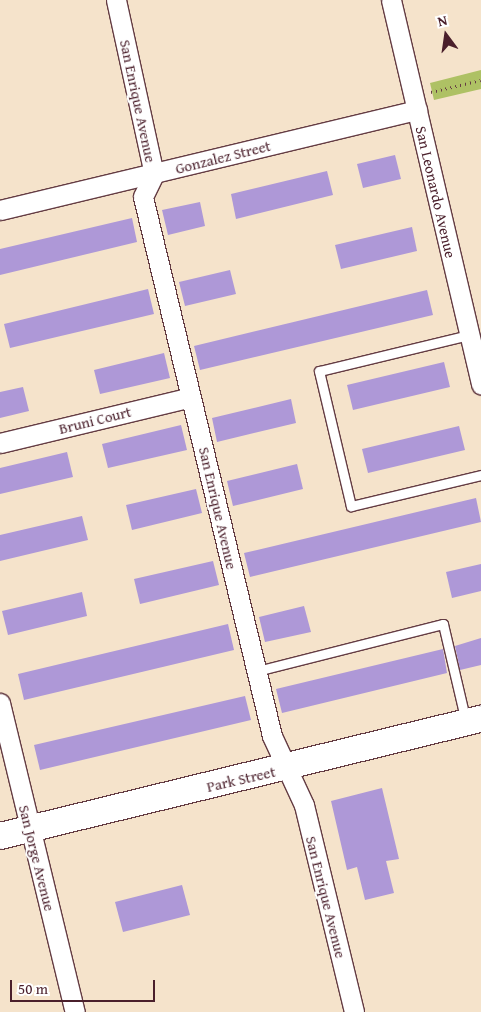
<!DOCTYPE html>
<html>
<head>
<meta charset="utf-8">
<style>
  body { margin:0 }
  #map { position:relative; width:481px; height:1012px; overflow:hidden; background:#f5e3cb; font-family:"Gentium Book Plus",serif }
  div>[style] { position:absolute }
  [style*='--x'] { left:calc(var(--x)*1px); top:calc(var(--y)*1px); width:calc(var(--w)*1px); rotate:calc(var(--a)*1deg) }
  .green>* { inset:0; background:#aec164 }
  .building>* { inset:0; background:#ae98d7 }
  .path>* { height:3px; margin-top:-1.5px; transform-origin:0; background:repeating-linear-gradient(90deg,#643c43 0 1px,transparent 0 5px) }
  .roads { filter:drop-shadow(1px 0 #643c43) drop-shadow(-1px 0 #643c43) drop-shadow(0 1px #643c43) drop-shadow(0 -1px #643c43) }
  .service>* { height:9px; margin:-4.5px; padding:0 4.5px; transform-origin:4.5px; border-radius:4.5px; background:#fff }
  .minor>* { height:19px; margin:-9.5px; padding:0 9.5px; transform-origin:9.5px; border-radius:9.5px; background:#fff }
  .secondary>* { height:26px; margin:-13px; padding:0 13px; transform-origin:13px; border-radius:13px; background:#fff }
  span { translate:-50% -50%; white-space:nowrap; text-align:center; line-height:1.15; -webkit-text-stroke:4px #fff; paint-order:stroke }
  .street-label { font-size:15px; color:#4a1f2b }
  .north { position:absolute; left:421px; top:10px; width:50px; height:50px; -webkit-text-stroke:4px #fff; paint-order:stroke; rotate:346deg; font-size:14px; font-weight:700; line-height:20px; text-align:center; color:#4a1f2b }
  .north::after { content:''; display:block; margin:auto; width:18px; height:22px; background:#4a1f2b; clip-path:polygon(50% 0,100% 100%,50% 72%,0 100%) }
  .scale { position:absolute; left:10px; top:980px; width:145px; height:22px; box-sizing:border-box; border:2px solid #4a1f2b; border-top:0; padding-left:6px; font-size:15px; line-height:18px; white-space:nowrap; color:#4a1f2b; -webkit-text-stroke:4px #fff; paint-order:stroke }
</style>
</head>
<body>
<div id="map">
  <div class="green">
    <i style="clip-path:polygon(481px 70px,481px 89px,434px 100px,430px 83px)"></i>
  </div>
  <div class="building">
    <i style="clip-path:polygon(395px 155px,401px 179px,363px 188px,357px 164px)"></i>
    <i style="clip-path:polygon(327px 171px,333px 195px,236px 219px,231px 194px)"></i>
    <i style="clip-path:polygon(200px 202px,205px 226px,168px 235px,162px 210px)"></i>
    <i style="clip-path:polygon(132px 218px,137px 242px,0 275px,0 249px)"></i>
    <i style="clip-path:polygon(412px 227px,417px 251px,341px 269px,335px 245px)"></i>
    <i style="clip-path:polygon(230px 270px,236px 294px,185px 306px,179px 282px)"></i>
    <i style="clip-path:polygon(148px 289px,154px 314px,10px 348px,4px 324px)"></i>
    <i style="clip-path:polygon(427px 290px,433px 315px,200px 370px,194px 346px)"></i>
    <i style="clip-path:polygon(164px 353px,170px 378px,100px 394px,94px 370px)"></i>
    <i style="clip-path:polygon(444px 362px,450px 387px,353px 410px,347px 385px)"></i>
    <i style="clip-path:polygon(23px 387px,29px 411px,0 418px,0 392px)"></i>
    <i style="clip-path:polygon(291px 399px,296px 423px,217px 442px,212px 418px)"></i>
    <i style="clip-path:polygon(181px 425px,187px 450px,108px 468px,102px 444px)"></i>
    <i style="clip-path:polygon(459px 426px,465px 450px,368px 473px,362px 449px)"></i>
    <i style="clip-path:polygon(67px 452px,73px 477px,0 494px,0 468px)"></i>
    <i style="clip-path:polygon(297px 464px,303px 489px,233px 506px,227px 481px)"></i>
    <i style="clip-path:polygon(196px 489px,202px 513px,132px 530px,126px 505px)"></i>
    <i style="clip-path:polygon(476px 498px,481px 522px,250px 577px,244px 553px)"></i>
    <i style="clip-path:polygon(82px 516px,88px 540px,0 561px,0 535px)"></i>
    <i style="clip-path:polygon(213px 561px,219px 585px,140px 604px,134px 579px)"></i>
    <i style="clip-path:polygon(481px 564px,481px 591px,452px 598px,446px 572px)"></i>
    <i style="clip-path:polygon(82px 592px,87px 616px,8px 635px,2px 611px)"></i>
    <i style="clip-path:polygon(304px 606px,311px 632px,265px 642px,259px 617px)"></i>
    <i style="clip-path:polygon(228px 624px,234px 650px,24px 700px,18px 674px)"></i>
    <i style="clip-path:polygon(481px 638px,481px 665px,460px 670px,455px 646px)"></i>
    <i style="clip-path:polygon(443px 649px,447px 673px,282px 713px,276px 689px)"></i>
    <i style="clip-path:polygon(245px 696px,251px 720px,40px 770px,34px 745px)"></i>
    <i style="clip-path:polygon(382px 788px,399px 859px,386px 861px,394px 893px,365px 900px,357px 867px,347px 870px,331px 801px)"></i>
    <i style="clip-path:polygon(182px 885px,190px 915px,123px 932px,115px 902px)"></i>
  </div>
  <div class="path">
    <i style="--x:431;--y:92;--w:51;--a:-13.5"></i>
  </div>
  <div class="roads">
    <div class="service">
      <i style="--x:469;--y:335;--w:154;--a:166.5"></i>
      <i style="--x:319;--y:371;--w:139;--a:76.7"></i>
      <i style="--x:351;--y:506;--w:134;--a:-13.4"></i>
      <i style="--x:257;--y:671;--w:192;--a:-14.2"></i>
      <i style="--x:443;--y:624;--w:101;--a:76.8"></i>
    </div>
    <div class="minor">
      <i style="--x:116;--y:0;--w:178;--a:77.7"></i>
      <i style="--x:154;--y:174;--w:25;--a:116"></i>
      <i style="--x:143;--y:197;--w:554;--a:76.54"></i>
      <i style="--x:272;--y:736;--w:76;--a:65.1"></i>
      <i style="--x:304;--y:805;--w:213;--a:76.4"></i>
      <i style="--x:391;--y:0;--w:395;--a:76.8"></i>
      <i style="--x:0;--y:210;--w:429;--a:-13.5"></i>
      <i style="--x:0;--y:443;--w:196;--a:-13.5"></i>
      <i style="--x:0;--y:703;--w:318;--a:76.4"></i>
    </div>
    <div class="secondary">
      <i style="--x:0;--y:836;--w:495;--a:-13.7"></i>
    </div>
  </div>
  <div class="street-label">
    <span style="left:138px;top:101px;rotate:78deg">San Enrique Avenue</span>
    <span style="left:223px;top:157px;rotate:-14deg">Gonzalez Street</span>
    <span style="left:436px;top:192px;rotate:77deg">San Leonardo Avenue</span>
    <span style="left:95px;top:420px;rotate:-14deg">Bruni Court</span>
    <span style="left:218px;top:508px;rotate:77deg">San Enrique Avenue</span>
    <span style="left:241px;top:779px;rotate:-13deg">Park Street</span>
    <span style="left:37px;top:858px;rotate:76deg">San Jorge Avenue</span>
    <span style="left:326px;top:897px;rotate:76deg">San Enrique Avenue</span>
  </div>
  <div class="north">N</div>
  <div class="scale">50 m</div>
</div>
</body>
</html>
